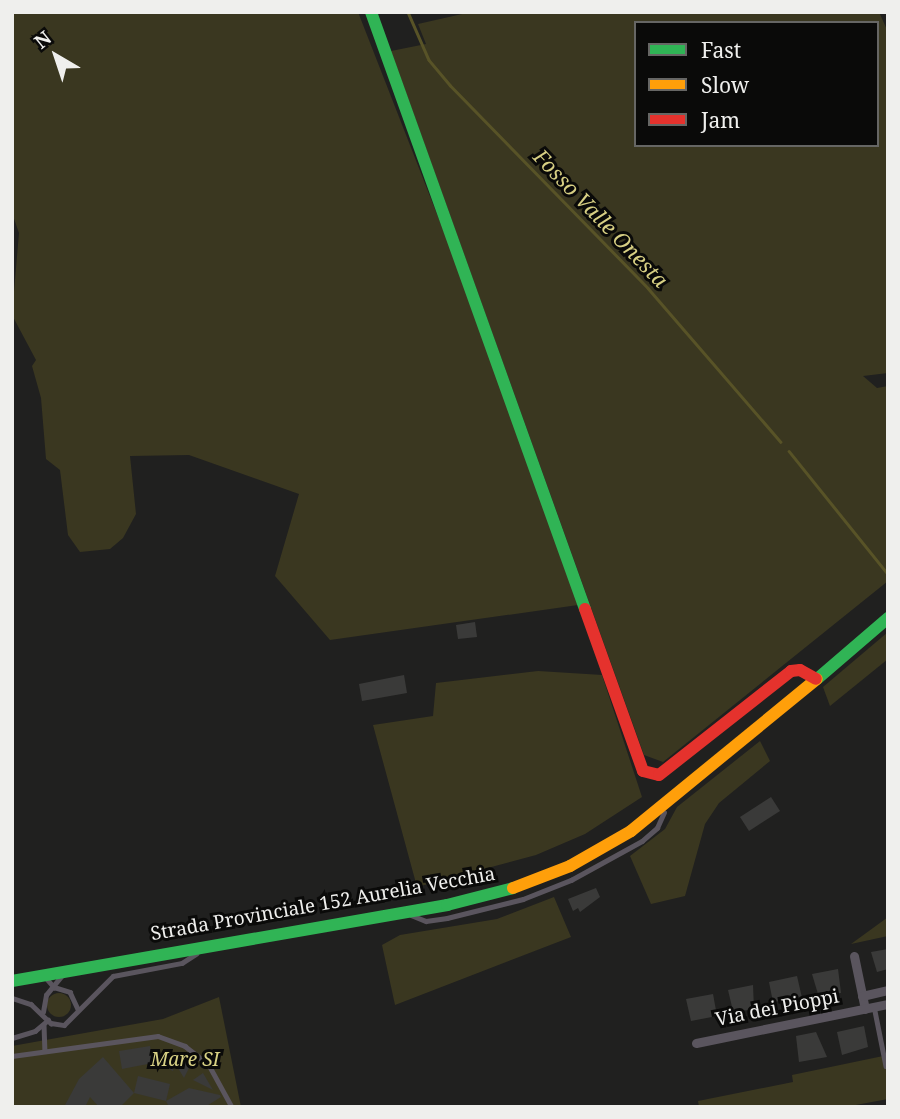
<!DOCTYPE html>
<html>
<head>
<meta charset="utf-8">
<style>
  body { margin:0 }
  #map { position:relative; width:900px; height:1119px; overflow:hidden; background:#20201f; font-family:"Noto Serif",serif }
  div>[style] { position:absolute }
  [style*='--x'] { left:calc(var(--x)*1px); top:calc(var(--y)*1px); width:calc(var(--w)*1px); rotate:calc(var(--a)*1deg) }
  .green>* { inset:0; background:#3a3720 }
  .round { border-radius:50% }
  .stream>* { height:2.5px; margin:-1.25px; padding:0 1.25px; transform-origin:1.25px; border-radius:1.25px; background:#585327 }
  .building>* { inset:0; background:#3a3a39 }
  .lane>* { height:4.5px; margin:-2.25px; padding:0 2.25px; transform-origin:2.25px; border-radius:2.25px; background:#5a555e }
  .street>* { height:9px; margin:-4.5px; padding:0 4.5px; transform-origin:4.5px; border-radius:4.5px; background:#5a555e }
  .fast>* { height:12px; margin:-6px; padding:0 6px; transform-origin:6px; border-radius:6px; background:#30b455 }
  .slow>* { height:12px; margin:-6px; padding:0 6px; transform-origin:6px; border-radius:6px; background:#ff9f0a }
  .jam>* { height:12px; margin:-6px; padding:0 6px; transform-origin:6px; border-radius:6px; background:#e5322d }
  span { translate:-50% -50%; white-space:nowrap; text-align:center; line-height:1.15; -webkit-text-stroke:6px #0a0a09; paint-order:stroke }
  .street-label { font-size:19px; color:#efefed }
  .park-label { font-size:19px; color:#d8d184; font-style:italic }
  .water-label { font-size:21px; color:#d7cf83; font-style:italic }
  .frame { position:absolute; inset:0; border:14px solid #efefed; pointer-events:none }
  .legend { position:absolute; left:634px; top:21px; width:245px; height:126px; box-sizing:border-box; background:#0a0a09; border:2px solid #666664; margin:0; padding:9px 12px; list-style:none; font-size:21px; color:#efefed }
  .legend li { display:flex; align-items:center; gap:14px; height:35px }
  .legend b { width:35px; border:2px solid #666664 }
  .north { position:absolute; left:21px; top:21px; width:70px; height:70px; -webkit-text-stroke:5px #0a0a09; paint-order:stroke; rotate:321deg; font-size:19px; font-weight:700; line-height:28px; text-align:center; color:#efefed }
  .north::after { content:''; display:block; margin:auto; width:24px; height:32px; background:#efefed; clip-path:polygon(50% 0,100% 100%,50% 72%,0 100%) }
</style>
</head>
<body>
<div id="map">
  <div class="green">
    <i style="clip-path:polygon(12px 12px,358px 12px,467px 291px,578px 605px,330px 640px,275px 576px,299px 494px,189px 455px,130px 456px,136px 514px,123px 538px,110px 549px,80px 552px,68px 535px,60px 470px,46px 459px,41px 398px,32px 366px,36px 360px,12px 315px,19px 233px,12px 213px)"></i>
    <i style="clip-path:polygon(evenodd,471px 12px,879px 12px,888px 32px,888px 373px,863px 376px,877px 388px,888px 386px,888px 581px,663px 762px,644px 755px,391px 51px,426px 44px,418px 24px,471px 12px,636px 23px,877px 23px,877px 145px,636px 145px,636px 23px)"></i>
    <i style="clip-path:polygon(888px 632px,888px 659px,830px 706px,823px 687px)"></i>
    <i style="clip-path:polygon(538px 671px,602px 675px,642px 797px,585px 834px,536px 855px,417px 887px,373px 725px,433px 716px,436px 683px)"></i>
    <i style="clip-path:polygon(760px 741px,770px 761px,719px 803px,705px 824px,685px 896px,651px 904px,630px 856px,665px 829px,677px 807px)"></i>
    <i style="clip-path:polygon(554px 897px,571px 937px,395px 1005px,382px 945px,400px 935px,497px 919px)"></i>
    <i style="clip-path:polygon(888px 917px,888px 936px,851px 944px,884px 920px)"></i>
    <i class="round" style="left:47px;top:993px;width:24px;height:24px"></i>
    <i style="clip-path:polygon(219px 997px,241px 1107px,12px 1107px,12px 1046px,163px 1019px)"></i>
    <i style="clip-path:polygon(888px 1055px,888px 1099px,845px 1107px,699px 1107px,698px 1101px,793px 1082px,792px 1075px)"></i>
  </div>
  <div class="stream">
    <i style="--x:408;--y:12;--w:52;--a:66.4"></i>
    <i style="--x:429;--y:60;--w:33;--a:50"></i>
    <i style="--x:450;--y:85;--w:284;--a:45.7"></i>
    <i style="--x:648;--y:288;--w:203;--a:49.2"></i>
    <i style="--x:789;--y:451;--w:158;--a:51.2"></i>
  </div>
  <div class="building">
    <i style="clip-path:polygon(475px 622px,477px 637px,458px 639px,456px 625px)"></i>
    <i style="clip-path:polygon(404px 675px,407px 693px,362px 701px,359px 684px)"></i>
    <i style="clip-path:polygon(771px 797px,780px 811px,749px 831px,740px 817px)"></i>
    <i style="clip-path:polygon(596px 888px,600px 897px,580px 912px,578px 908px,573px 911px,568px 899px)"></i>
    <i style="clip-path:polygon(888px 949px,888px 969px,877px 972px,871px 952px)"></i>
    <i style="clip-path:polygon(838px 969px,841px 993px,818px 994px,812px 974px)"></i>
    <i style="clip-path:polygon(797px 976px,802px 998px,773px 1002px,769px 982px)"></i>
    <i style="clip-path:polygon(753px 985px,754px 1010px,733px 1011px,728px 990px)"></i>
    <i style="clip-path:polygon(713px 994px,717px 1016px,691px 1021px,686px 999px)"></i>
    <i style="clip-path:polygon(864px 1026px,868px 1047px,842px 1055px,837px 1032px)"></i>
    <i style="clip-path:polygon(816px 1032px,827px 1057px,799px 1062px,796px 1036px)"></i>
    <i style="clip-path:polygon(150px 1046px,153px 1063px,122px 1069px,119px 1051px)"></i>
    <i style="clip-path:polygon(165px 1050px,192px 1062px,184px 1078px,175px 1063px,173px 1071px,159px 1064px)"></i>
    <i style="clip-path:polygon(103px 1057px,134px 1093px,120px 1107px,99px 1107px,90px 1097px,85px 1107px,64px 1107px,79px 1079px)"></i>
    <i style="clip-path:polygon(203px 1073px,213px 1090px,193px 1080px)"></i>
    <i style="clip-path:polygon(138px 1076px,170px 1084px,166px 1101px,134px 1093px)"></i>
    <i style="clip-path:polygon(189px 1088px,220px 1095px,221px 1097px,205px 1107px,169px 1107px,166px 1101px)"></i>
  </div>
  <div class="lane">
    <i style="--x:411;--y:915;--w:16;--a:22"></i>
    <i style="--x:426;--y:921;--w:21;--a:-8"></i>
    <i style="--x:447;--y:918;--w:78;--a:-14"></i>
    <i style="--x:523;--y:899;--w:52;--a:-21.6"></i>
    <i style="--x:571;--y:880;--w:81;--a:-28.8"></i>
    <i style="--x:642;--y:841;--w:20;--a:-41"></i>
    <i style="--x:657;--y:828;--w:17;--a:-66"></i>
    <i style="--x:47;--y:979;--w:11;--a:49"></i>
    <i style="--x:54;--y:987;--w:17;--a:17"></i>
    <i style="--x:70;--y:992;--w:19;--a:65"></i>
    <i style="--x:12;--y:998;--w:20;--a:18"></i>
    <i style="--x:31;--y:1004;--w:28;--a:44"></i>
    <i style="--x:51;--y:1023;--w:13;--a:9"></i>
    <i style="--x:64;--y:1025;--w:69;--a:-45"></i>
    <i style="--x:113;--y:976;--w:70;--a:-10.7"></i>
    <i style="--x:182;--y:963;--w:17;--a:-33"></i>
    <i style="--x:875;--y:1011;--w:56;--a:78.7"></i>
    <i style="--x:43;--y:1012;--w:17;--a:-80"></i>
    <i style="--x:46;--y:995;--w:26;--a:-51"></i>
    <i style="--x:44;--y:1025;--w:25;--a:88"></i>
    <i style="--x:12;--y:1038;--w:24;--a:-17"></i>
    <i style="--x:35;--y:1031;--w:17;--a:-40"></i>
    <i style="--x:12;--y:1056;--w:147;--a:-7.8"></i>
    <i style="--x:158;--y:1036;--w:29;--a:20"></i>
    <i style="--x:185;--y:1046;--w:31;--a:38"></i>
    <i style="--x:209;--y:1065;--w:48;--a:61.3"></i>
  </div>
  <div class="street">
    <i style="--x:854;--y:956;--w:54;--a:78.3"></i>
    <i style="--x:862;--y:996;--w:27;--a:-13"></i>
    <i style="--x:696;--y:1043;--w:196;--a:-11.5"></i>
  </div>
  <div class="fast">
    <i style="--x:371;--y:12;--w:634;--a:70.28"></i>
    <i style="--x:817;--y:679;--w:94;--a:-40.7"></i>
    <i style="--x:12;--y:981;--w:442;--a:-9.9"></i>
    <i style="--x:447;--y:905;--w:68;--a:-14.4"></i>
  </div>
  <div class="slow">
    <i style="--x:513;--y:888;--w:61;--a:-21.1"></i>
    <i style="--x:570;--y:866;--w:70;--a:-29.8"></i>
    <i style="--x:631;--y:831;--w:240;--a:-39.3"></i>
  </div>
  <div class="jam">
    <i style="--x:585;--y:609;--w:172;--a:70.3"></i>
    <i style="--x:643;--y:771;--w:16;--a:14"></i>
    <i style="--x:659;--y:775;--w:168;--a:-38.2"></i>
    <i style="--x:791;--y:671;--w:9;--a:-6"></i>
    <i style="--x:800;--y:670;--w:18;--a:29"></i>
  </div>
  <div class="street-label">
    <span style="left:323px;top:904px;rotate:-10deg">Strada Provinciale 152 Aurelia Vecchia</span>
    <span style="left:777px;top:1008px;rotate:-11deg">Via dei Pioppi</span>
  </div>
  <div class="park-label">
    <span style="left:185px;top:1060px">Mare SI</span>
  </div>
  <div class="water-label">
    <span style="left:601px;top:218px;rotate:46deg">Fosso Valle Onesta</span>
  </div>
  <div class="frame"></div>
  <ul class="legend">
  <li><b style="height:9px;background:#30b455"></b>Fast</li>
  <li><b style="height:9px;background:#ff9f0a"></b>Slow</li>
  <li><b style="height:9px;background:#e5322d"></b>Jam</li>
  </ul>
  <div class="north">N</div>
</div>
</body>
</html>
